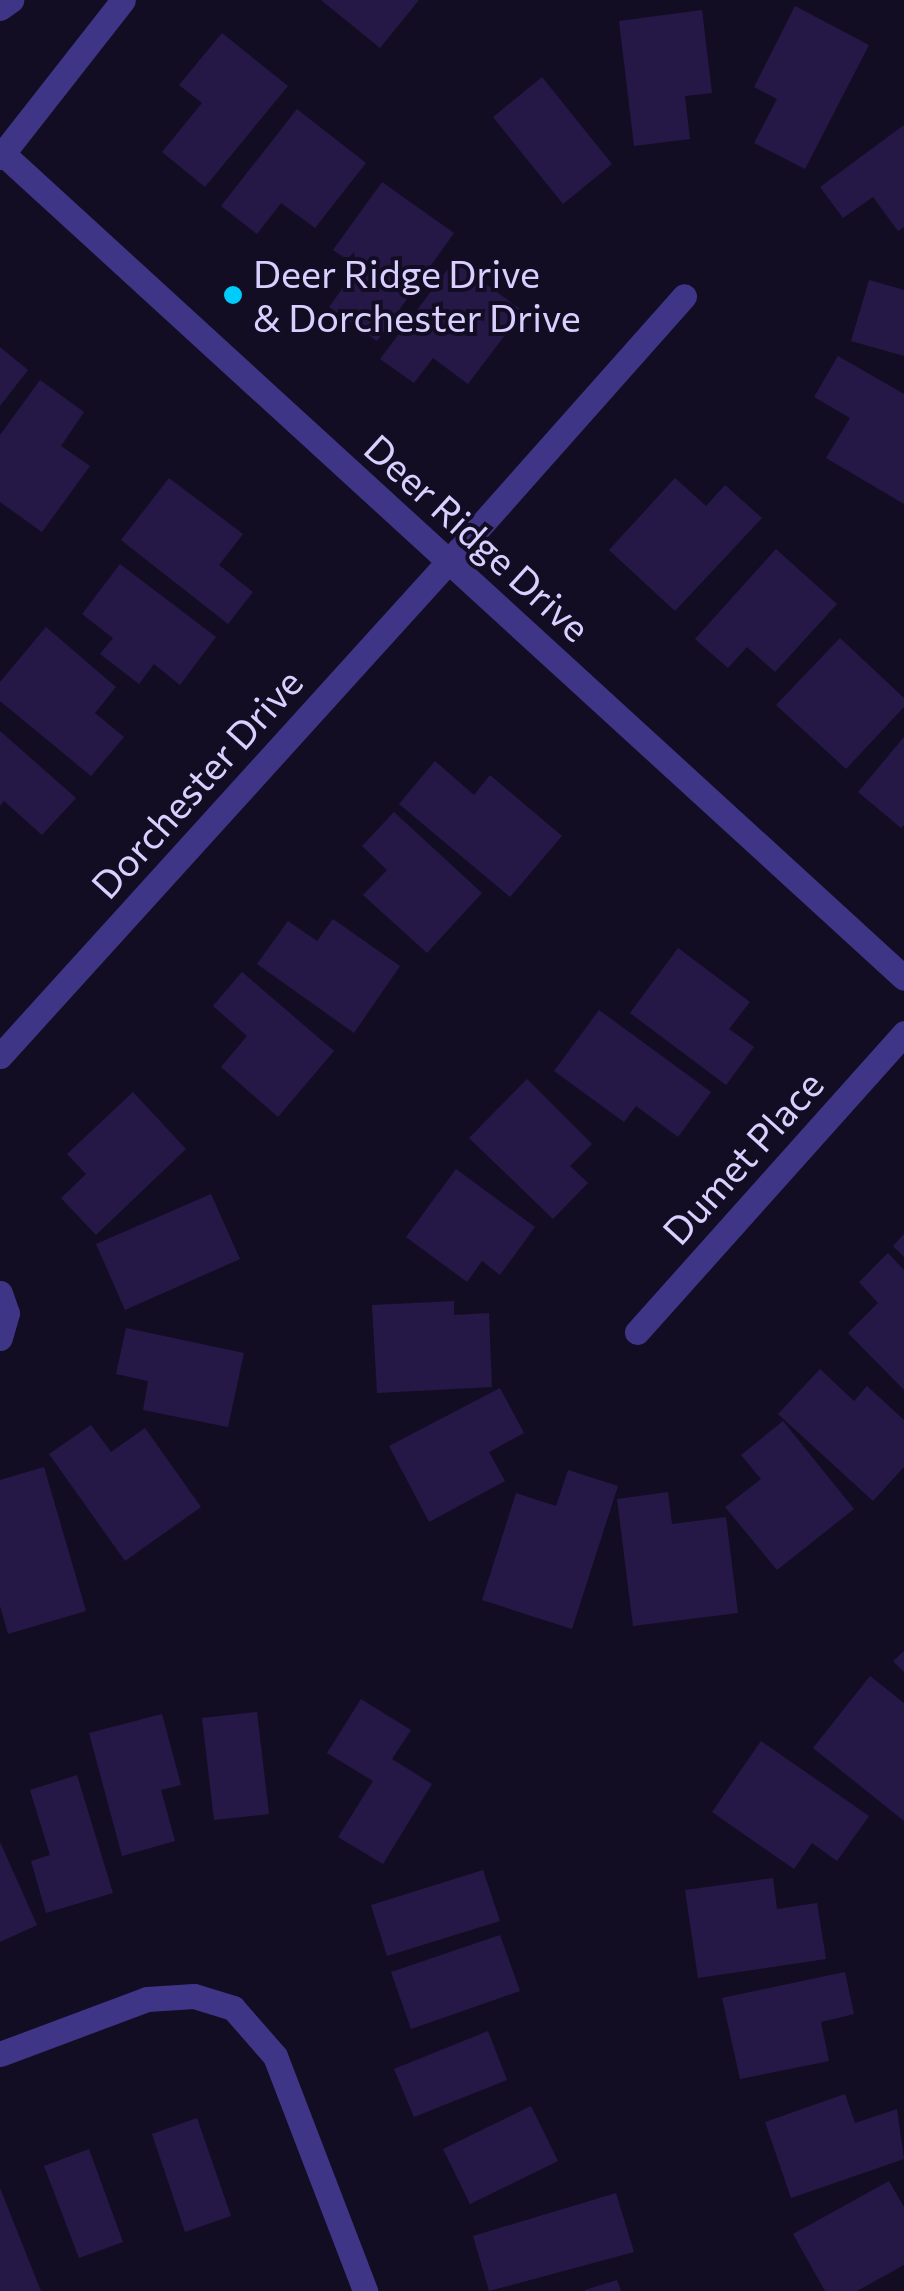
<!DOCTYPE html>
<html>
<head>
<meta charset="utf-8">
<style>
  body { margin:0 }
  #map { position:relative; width:904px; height:2291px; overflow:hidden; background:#130d24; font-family:Commissioner,sans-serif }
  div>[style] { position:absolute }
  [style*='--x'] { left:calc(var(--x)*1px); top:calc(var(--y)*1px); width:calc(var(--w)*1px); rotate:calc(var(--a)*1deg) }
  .building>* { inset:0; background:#251846 }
  .minor>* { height:25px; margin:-12.5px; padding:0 12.5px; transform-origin:12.5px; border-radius:12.5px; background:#3f3586 }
  .tertiary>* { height:25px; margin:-12.5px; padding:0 12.5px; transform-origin:12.5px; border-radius:12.5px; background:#3f3586 }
  .dots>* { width:28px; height:28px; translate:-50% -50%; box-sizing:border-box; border:5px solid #130d24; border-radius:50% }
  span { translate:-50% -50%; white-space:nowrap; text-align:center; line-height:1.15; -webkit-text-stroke:8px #130d24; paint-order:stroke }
  .poi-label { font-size:38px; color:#d9d0ff }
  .left { translate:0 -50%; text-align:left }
  .street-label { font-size:38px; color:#d9d0ff }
</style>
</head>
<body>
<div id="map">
  <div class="building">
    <i style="clip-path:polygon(321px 0,419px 0,380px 48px)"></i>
    <i style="clip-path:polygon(795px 6px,869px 45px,805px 169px,754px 143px,777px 99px,754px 87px)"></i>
    <i style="clip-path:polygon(702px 10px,712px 93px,685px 96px,690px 139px,634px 146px,619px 21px)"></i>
    <i style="clip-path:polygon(222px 33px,288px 86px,205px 187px,162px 152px,202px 103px,179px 85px)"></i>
    <i style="clip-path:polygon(542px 77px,612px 164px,563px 204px,493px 117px)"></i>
    <i style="clip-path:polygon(297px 109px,366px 163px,315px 228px,281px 203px,257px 234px,221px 206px)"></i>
    <i style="clip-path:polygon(904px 125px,904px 227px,898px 231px,873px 197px,843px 218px,820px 187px)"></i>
    <i style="clip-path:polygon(382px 182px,454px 233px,377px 341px,329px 307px,358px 267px,333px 250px)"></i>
    <i style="clip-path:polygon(454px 261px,523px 311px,468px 384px,433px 358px,414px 383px,380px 359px)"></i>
    <i style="clip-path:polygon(869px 280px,904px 290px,904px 356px,851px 341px)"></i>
    <i style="clip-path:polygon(0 347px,28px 370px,0 406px)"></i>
    <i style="clip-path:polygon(838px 356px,904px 394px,904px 504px,826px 458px,850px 418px,814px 397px)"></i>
    <i style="clip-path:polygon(40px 380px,84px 412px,61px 446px,90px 466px,42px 532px,0 502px,0 435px)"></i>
    <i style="clip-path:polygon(169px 478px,243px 534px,219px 565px,253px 592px,228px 624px,121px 540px)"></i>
    <i style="clip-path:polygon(675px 478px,706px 506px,725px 485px,762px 518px,675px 611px,609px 550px)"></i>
    <i style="clip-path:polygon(776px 549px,837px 604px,775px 672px,747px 647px,728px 668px,695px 639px)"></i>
    <i style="clip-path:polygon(120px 564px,216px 637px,180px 685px,154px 664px,139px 684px,100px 654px,113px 638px,82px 614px)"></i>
    <i style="clip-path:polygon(46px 627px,116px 687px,95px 713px,124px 737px,91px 776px,0 701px,0 682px)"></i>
    <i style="clip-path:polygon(840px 638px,904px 698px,904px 707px,846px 769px,776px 705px)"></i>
    <i style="clip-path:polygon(0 731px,76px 798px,42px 835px,4px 801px,0 806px)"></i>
    <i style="clip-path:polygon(904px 737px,904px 825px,901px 828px,858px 792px)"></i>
    <i style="clip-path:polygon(435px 761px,474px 795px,490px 775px,562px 836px,510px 897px,399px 804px)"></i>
    <i style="clip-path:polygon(394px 812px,482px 893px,427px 953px,363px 895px,387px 870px,362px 846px)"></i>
    <i style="clip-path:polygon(333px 919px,400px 966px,354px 1033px,257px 964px,288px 921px,317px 941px)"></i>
    <i style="clip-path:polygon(678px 948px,750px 1002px,729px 1029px,754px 1047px,726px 1085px,630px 1013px)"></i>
    <i style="clip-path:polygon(242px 972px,334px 1051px,278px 1117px,221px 1067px,247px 1036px,213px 1006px)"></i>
    <i style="clip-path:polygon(599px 1010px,711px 1092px,678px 1137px,636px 1106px,624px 1122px,554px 1071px)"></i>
    <i style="clip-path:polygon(527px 1079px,592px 1144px,570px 1166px,588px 1183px,553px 1219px,469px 1138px)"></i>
    <i style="clip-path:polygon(133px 1092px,186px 1149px,96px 1235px,61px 1198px,86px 1174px,67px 1154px)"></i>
    <i style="clip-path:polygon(456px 1169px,535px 1227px,500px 1275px,482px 1261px,467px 1282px,406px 1237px)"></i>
    <i style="clip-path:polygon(211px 1194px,240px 1259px,125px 1310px,96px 1244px)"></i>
    <i style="clip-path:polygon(904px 1234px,904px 1257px,893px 1246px)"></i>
    <i style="clip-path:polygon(888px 1253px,904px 1270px,904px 1390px,848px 1333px,878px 1303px,859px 1282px)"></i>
    <i style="clip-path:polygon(454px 1301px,454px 1315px,489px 1313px,492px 1387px,377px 1393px,372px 1305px)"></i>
    <i style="clip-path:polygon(126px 1328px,244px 1353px,228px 1427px,143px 1410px,148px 1381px,116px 1374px)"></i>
    <i style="clip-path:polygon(820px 1369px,854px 1401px,867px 1386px,904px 1420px,904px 1467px,873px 1501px,778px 1414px)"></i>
    <i style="clip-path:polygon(500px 1388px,524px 1433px,489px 1452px,505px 1481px,429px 1522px,389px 1446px)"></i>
    <i style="clip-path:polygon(783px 1421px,854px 1509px,777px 1570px,725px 1507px,761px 1479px,741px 1455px)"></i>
    <i style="clip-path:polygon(91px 1425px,111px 1452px,145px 1428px,201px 1507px,125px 1561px,49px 1454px)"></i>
    <i style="clip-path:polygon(44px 1467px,86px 1611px,8px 1634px,0 1606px,0 1480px)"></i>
    <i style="clip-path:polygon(568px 1470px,618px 1486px,572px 1629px,482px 1600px,516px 1493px,556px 1506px)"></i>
    <i style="clip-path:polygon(668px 1492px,672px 1524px,726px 1517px,738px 1613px,633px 1626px,617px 1499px)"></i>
    <i style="clip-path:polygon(904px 1651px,904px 1672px,893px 1661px)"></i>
    <i style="clip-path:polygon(870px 1676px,904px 1703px,904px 1821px,813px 1748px)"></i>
    <i style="clip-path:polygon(361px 1699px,411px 1730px,392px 1759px,432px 1784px,383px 1864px,338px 1837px,373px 1781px,327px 1753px)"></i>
    <i style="clip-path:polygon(257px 1712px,269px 1814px,214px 1820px,202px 1718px)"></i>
    <i style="clip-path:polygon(162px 1714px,181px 1785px,161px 1790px,175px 1841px,122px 1856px,89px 1733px)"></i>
    <i style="clip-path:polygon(761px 1741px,869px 1816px,837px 1861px,812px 1843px,794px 1869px,712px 1812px)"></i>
    <i style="clip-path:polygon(77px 1775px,113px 1893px,46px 1913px,31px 1861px,50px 1855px,30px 1790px)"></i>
    <i style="clip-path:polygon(0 1842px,37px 1925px,0 1942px)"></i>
    <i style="clip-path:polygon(483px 1870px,500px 1921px,387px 1956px,371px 1905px)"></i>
    <i style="clip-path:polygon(773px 1878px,777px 1909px,817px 1903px,826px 1959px,698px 1978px,685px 1890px)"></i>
    <i style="clip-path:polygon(500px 1935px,520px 1991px,411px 2029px,391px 1972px)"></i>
    <i style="clip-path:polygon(845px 1972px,854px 2014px,821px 2022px,829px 2061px,740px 2079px,722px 1998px)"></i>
    <i style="clip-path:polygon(488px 2031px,507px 2080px,414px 2117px,394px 2069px)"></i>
    <i style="clip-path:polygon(845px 2094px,855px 2123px,897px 2109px,904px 2159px,791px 2198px,765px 2122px)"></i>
    <i style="clip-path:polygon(531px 2106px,558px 2161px,470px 2204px,443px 2149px)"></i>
    <i style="clip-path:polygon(197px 2118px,231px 2216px,185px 2232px,152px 2134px)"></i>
    <i style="clip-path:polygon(89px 2149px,123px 2242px,79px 2258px,44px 2166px)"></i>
    <i style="clip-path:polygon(889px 2181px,904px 2207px,904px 2265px,857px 2291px,825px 2291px,793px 2234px)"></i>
    <i style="clip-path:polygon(0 2188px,41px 2291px,0 2291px)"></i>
    <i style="clip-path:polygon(616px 2193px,634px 2252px,489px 2291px,473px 2236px)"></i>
    <i style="clip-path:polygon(617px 2280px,621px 2291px,585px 2291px,585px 2290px)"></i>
  </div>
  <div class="minor">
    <i style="--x:0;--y:8;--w:14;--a:-36"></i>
    <i style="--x:0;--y:157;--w:199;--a:-51.9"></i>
    <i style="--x:449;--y:561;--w:354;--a:-48.4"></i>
    <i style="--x:0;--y:1293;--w:21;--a:71"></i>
    <i style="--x:7;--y:1313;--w:26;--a:106"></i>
    <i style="--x:637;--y:1332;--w:401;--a:-48.2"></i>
    <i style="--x:0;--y:2054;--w:157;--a:-20.5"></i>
    <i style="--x:147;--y:1999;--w:47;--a:-3.7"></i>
    <i style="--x:194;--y:1996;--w:41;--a:17.1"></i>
    <i style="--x:233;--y:2008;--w:64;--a:48.8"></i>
    <i style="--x:275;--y:2056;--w:252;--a:69"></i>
  </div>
  <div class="tertiary">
    <i style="--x:0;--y:151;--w:1225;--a:42.45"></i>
    <i style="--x:0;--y:1056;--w:668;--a:-47.79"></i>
  </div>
  <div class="dots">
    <i style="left:233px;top:295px;background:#00ccfb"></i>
  </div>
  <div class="poi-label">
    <span class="left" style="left:253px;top:295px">Deer Ridge Drive<br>&amp; Dorchester Drive</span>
  </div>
  <div class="street-label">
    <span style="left:478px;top:537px;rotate:42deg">Deer Ridge Drive</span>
    <span style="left:196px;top:783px;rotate:-48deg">Dorchester Drive</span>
    <span style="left:742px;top:1157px;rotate:-48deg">Dumet Place</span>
  </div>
</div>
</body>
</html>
